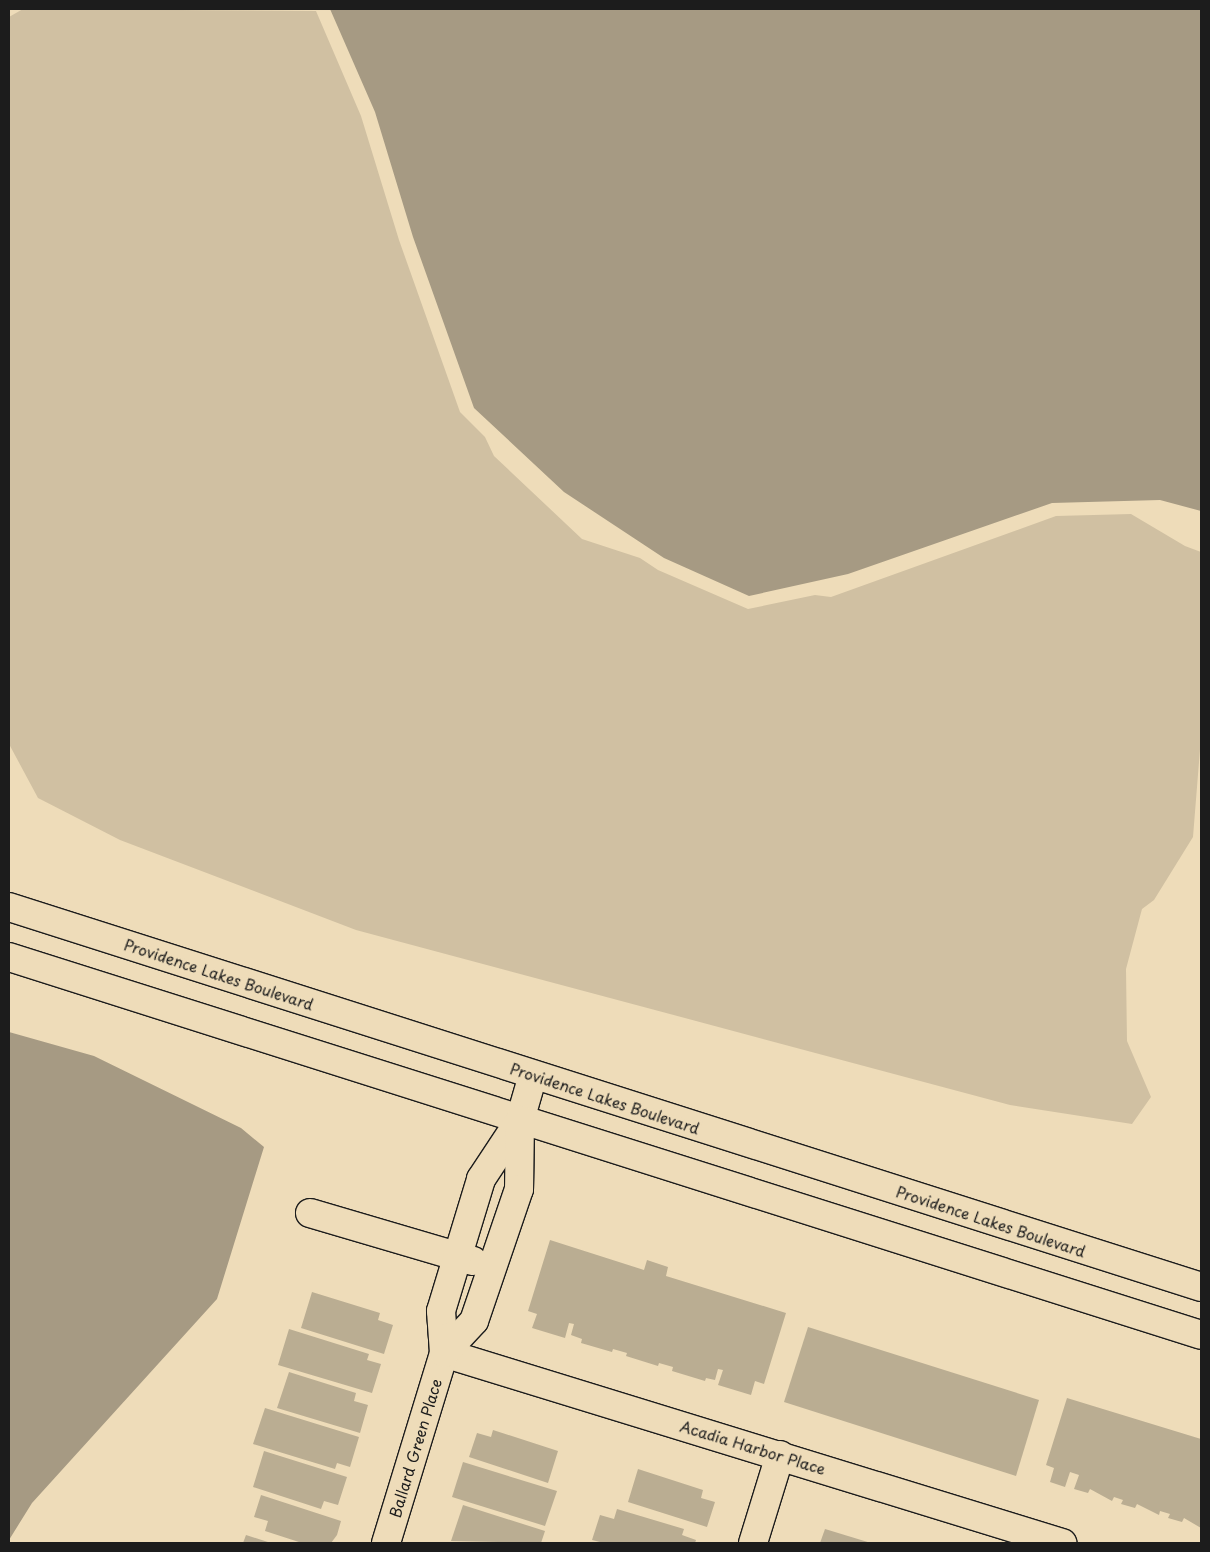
<!DOCTYPE html>
<html>
<head>
<meta charset="utf-8">
<style>
  body { margin:0 }
  #map { position:relative; width:1210px; height:1552px; overflow:hidden; background:#eedcb9; font-family:"Playpen Sans",sans-serif }
  div>[style] { position:absolute }
  [style*='--x'] { left:calc(var(--x)*1px); top:calc(var(--y)*1px); width:calc(var(--w)*1px); rotate:calc(var(--a)*1deg) }
  .green>* { inset:0; background:#d0c0a2 }
  .water>* { inset:0; background:#a69a83 }
  .building>* { inset:0; background:#baad92 }
  .roads { filter:drop-shadow(1px 0 #1c1c1c) drop-shadow(-1px 0 #1c1c1c) drop-shadow(0 1px #1c1c1c) drop-shadow(0 -1px #1c1c1c) }
  .minor>* { height:28px; margin:-14px; padding:0 14px; transform-origin:14px; border-radius:14px; background:#eedcb9 }
  span { translate:-50% -50%; white-space:nowrap; text-align:center; line-height:1.15; -webkit-text-stroke:4.5px #eedcb9; paint-order:stroke }
  .street-label { font-size:15px; color:#1c1c1c }
  .frame { position:absolute; inset:0; border:10px solid #1c1c1c; pointer-events:none }
</style>
</head>
<body>
<div id="map">
  <div class="green">
    <i style="clip-path:polygon(23px 9px,316px 11px,361px 116px,399px 240px,460px 412px,485px 437px,494px 456px,582px 539px,640px 558px,658px 570px,748px 609px,815px 595px,831px 597px,1056px 516px,1131px 514px,1185px 546px,1201px 552px,1201px 737px,1193px 837px,1154px 900px,1142px 909px,1126px 969px,1127px 1041px,1151px 1097px,1132px 1124px,1010px 1105px,356px 930px,120px 840px,38px 798px,9px 744px,9px 17px)"></i>
  </div>
  <div class="water">
    <i style="clip-path:polygon(330px 9px,1201px 9px,1201px 511px,1160px 500px,1052px 503px,848px 574px,749px 596px,664px 558px,564px 492px,474px 408px,413px 237px,375px 112px)"></i>
    <i style="clip-path:polygon(9px 1032px,94px 1056px,241px 1128px,264px 1147px,217px 1299px,32px 1503px,9px 1540px)"></i>
  </div>
  <div class="building">
    <i style="clip-path:polygon(550px 1240px,644px 1270px,647px 1260px,668px 1267px,666px 1276px,786px 1313px,764px 1384px,755px 1381px,751px 1395px,718px 1385px,723px 1370px,718px 1369px,715px 1380px,706px 1378px,705px 1381px,672px 1371px,673px 1367px,659px 1363px,658px 1366px,626px 1356px,627px 1353px,613px 1349px,612px 1352px,581px 1343px,582px 1339px,571px 1335px,574px 1324px,569px 1323px,565px 1338px,532px 1328px,537px 1314px,528px 1311px)"></i>
    <i style="clip-path:polygon(312px 1292px,380px 1313px,378px 1320px,393px 1325px,384px 1354px,301px 1328px)"></i>
    <i style="clip-path:polygon(808px 1327px,1039px 1400px,1016px 1476px,784px 1402px)"></i>
    <i style="clip-path:polygon(289px 1329px,369px 1354px,367px 1360px,381px 1364px,372px 1393px,278px 1365px)"></i>
    <i style="clip-path:polygon(289px 1372px,356px 1393px,354px 1401px,368px 1405px,360px 1433px,277px 1408px)"></i>
    <i style="clip-path:polygon(1067px 1398px,1201px 1439px,1201px 1528px,1184px 1518px,1182px 1522px,1168px 1518px,1170px 1514px,1160px 1511px,1159px 1515px,1137px 1504px,1135px 1508px,1121px 1504px,1123px 1500px,1114px 1497px,1112px 1501px,1090px 1489px,1088px 1493px,1074px 1489px,1079px 1475px,1070px 1472px,1065px 1487px,1050px 1482px,1054px 1468px,1046px 1465px)"></i>
    <i style="clip-path:polygon(265px 1408px,359px 1437px,350px 1467px,337px 1463px,335px 1469px,253px 1444px)"></i>
    <i style="clip-path:polygon(493px 1430px,558px 1451px,548px 1483px,469px 1457px,477px 1433px,491px 1437px)"></i>
    <i style="clip-path:polygon(264px 1451px,347px 1477px,338px 1505px,324px 1501px,321px 1509px,253px 1487px)"></i>
    <i style="clip-path:polygon(463px 1462px,557px 1491px,545px 1526px,452px 1497px)"></i>
    <i style="clip-path:polygon(638px 1469px,703px 1490px,701px 1498px,715px 1502px,707px 1527px,628px 1502px)"></i>
    <i style="clip-path:polygon(261px 1495px,341px 1521px,337px 1535px,331px 1543px,302px 1543px,265px 1531px,268px 1521px,254px 1517px)"></i>
    <i style="clip-path:polygon(463px 1505px,545px 1531px,541px 1543px,451px 1541px)"></i>
    <i style="clip-path:polygon(617px 1509px,684px 1529px,682px 1535px,696px 1540px,695px 1543px,604px 1543px,592px 1540px,600px 1515px,614px 1519px)"></i>
    <i style="clip-path:polygon(825px 1529px,871px 1543px,820px 1543px)"></i>
    <i style="clip-path:polygon(246px 1535px,271px 1543px,243px 1543px)"></i>
  </div>
  <div class="roads">
    <div class="minor">
      <i style="--x:9;--y:907;--w:1251;--a:17.68"></i>
      <i style="--x:9;--y:957;--w:1250;--a:17.59"></i>
      <i style="--x:520;--y:1120;--w:47;--a:-73.9"></i>
      <i style="--x:310;--y:1213;--w:170;--a:16.4"></i>
      <i style="--x:444;--y:1353;--w:647;--a:17.09"></i>
      <i style="--x:386;--y:1543;--w:199;--a:-73"></i>
      <i style="--x:444;--y:1353;--w:42;--a:-94.1"></i>
      <i style="--x:441;--y:1311;--w:138;--a:-73.1"></i>
      <i style="--x:481;--y:1179;--w:71;--a:-56.5"></i>
      <i style="--x:520;--y:1120;--w:69;--a:90.8"></i>
      <i style="--x:519;--y:1189;--w:139;--a:108.8"></i>
      <i style="--x:474;--y:1321;--w:44;--a:133.2"></i>
      <i style="--x:753;--y:1543;--w:92;--a:-72.9"></i>
    </div>
  </div>
  <div class="street-label">
    <span style="left:219px;top:974px;rotate:18deg">Providence Lakes Boulevard</span>
    <span style="left:605px;top:1098px;rotate:18deg">Providence Lakes Boulevard</span>
    <span style="left:991px;top:1221px;rotate:18deg">Providence Lakes Boulevard</span>
    <span style="left:753px;top:1447px;rotate:17deg">Acadia Harbor Place</span>
    <span style="left:415px;top:1448px;rotate:-73deg">Ballard Green Place</span>
  </div>
  <div class="frame"></div>
</div>
</body>
</html>
